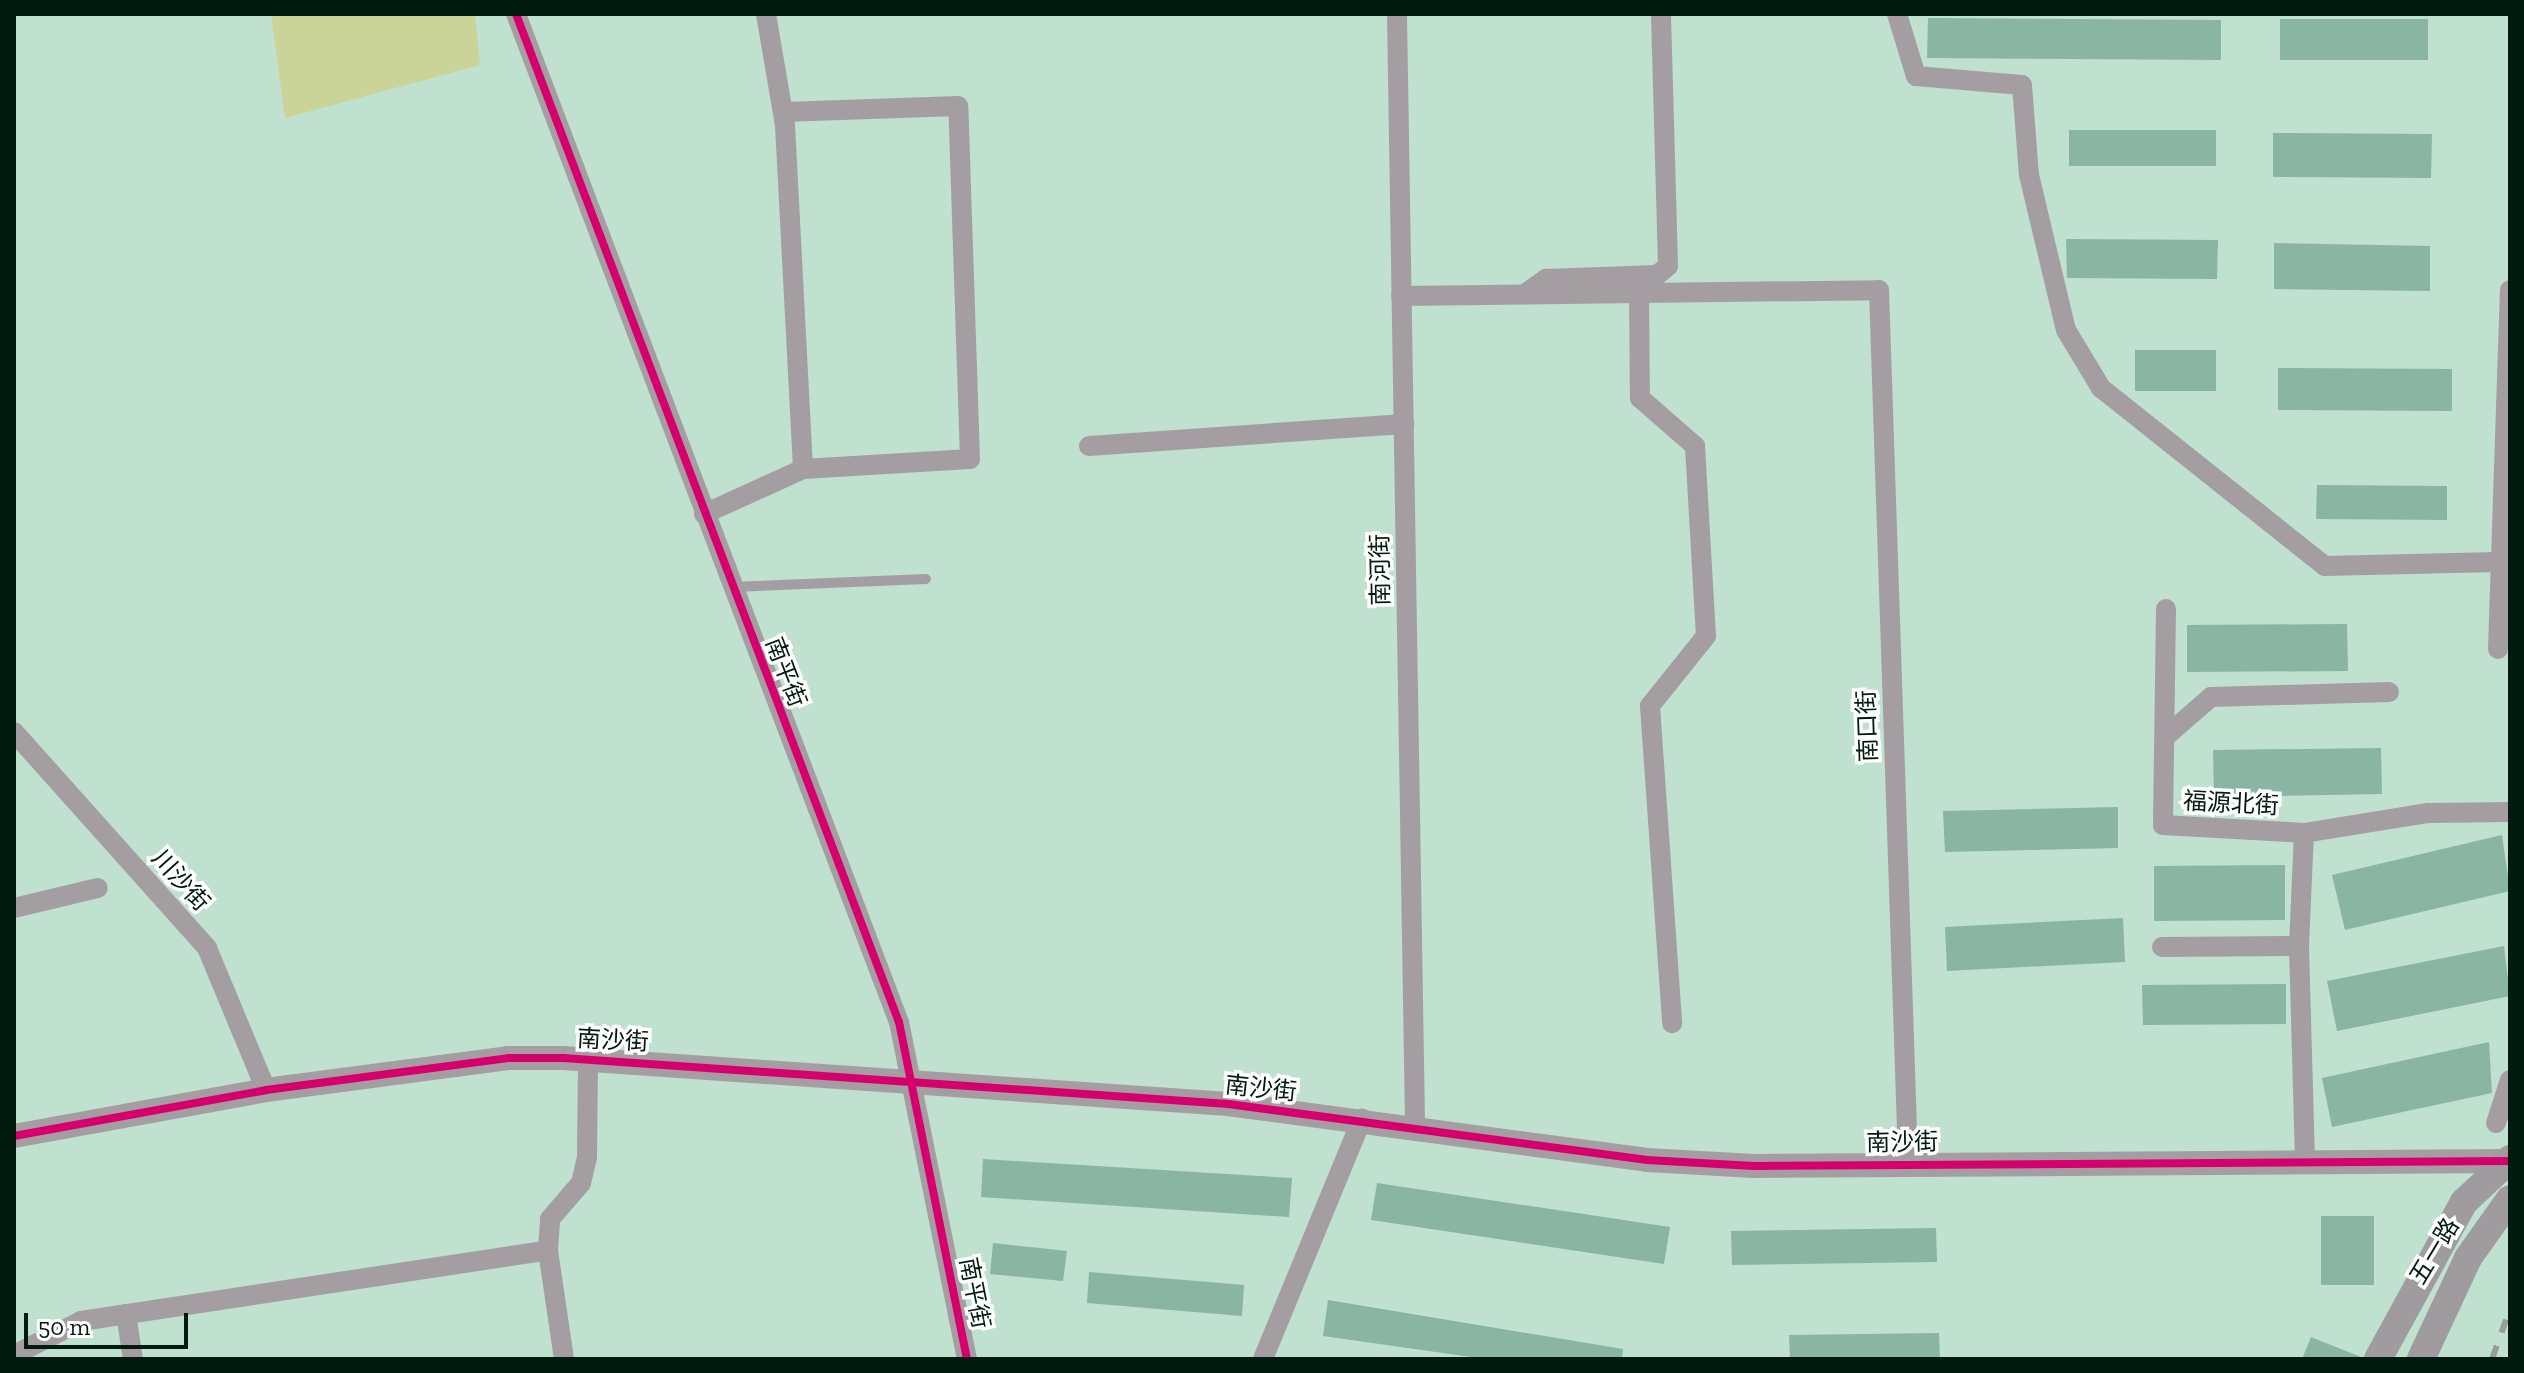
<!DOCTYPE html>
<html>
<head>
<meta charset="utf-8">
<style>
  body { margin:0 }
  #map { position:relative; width:2524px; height:1373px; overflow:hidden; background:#c0e0d0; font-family:"Zilla Slab","Noto Sans SC",serif }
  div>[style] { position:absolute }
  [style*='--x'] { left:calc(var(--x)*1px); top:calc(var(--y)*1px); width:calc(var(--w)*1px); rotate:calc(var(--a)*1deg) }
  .green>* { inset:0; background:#cbd498 }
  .building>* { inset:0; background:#8ab4a3 }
  .service>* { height:10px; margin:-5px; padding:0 5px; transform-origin:5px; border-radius:5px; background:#a49ea2 }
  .minor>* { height:20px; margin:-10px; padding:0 10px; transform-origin:10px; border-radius:10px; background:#a49ea2 }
  .tertiary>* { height:24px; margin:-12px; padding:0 12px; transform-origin:12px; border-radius:12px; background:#a49ea2 }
  .secondary>* { height:28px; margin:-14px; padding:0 14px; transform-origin:14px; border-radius:14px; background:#9f9b9f }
  .rail>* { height:6px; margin-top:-3px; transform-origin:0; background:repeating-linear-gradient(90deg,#979f9b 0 14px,transparent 0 28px) }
  .cycleway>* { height:8px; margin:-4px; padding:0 4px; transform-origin:4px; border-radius:4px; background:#d6006c }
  span { translate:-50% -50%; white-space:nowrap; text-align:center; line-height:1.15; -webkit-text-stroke:7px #fff; paint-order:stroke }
  .street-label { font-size:24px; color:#031a10 }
  .frame { position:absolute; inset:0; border:16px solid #031a10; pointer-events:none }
  .scale { position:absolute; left:24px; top:1313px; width:164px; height:36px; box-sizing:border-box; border:4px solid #031a10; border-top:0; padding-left:10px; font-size:24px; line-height:28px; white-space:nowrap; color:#031a10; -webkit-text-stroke:6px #fff; paint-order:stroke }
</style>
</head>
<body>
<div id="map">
  <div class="green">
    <i style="clip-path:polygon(271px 14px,475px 14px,480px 65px,285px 118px)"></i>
  </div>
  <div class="building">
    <i style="clip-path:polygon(1928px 18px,2221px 20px,2221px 60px,1927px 58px)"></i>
    <i style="clip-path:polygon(2280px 19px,2428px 19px,2428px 60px,2280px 60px)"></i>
    <i style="clip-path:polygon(2069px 130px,2216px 130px,2216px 166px,2069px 166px)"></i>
    <i style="clip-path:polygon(2273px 133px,2432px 134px,2431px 178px,2273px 177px)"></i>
    <i style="clip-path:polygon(2066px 239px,2218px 240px,2217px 279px,2067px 278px)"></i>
    <i style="clip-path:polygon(2274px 243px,2430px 246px,2430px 291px,2274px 289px)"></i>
    <i style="clip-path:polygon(2135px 350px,2216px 350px,2216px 391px,2135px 391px)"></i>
    <i style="clip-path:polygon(2278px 368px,2452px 369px,2452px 411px,2278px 410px)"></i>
    <i style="clip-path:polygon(2317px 485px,2447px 486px,2447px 520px,2316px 519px)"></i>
    <i style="clip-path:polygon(2347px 624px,2348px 671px,2187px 672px,2187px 625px)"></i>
    <i style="clip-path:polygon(2381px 748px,2382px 794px,2214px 797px,2213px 750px)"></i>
    <i style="clip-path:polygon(2118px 807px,2118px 848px,1945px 852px,1943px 811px)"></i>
    <i style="clip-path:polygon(2502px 835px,2510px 891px,2345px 930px,2332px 875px)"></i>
    <i style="clip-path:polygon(2285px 865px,2285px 920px,2154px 921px,2154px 866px)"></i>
    <i style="clip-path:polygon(2123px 918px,2125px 962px,1947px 971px,1945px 927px)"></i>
    <i style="clip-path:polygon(2504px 946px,2510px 996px,2337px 1031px,2327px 981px)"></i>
    <i style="clip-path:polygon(2286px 984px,2286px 1024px,2143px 1025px,2142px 985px)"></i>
    <i style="clip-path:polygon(2489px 1042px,2492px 1093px,2332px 1127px,2322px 1078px)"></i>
    <i style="clip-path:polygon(983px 1159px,1292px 1178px,1289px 1217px,981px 1197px)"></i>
    <i style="clip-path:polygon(1377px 1183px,1670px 1227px,1664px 1264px,1371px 1220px)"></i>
    <i style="clip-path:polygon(2321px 1216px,2374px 1216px,2374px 1285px,2321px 1285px)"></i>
    <i style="clip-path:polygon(1936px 1228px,1937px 1262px,1732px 1265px,1731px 1231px)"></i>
    <i style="clip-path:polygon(993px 1243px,1067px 1251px,1063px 1281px,990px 1274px)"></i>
    <i style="clip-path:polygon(1089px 1272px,1244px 1285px,1242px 1316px,1087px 1303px)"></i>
    <i style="clip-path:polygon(1328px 1300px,1623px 1349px,1622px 1359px,1485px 1359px,1323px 1336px)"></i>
    <i style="clip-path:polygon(1939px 1333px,1940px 1359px,1790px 1359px,1789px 1335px)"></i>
    <i style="clip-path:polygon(2311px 1337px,2361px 1357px,2361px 1359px,2302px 1359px)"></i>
  </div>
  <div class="service">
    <i style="--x:734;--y:587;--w:192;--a:-2.4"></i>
  </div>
  <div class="minor">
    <i style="--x:516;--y:14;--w:1078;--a:69.2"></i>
    <i style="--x:899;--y:1022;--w:344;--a:78.6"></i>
    <i style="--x:766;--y:14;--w:113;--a:80.3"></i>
    <i style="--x:785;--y:125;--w:344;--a:87"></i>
    <i style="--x:1397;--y:14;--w:1110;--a:89.07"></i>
    <i style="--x:1897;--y:14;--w:65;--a:73"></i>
    <i style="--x:1916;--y:76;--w:106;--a:4.9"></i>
    <i style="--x:2022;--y:85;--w:90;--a:85.6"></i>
    <i style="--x:2029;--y:175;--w:159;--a:76.6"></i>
    <i style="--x:2066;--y:330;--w:68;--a:58.9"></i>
    <i style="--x:2101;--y:388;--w:286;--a:38.5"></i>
    <i style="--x:2325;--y:566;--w:172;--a:-1.3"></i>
    <i style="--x:1639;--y:291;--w:107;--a:89.5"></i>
    <i style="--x:1640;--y:398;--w:73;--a:41.1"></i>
    <i style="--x:1695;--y:446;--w:190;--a:86.7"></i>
    <i style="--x:1706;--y:636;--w:90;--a:128.7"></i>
    <i style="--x:1650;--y:706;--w:318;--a:86"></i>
    <i style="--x:1525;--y:294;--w:26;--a:-36"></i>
    <i style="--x:1546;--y:279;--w:111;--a:-2.1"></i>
    <i style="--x:1657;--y:275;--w:14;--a:-39"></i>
    <i style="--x:1668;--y:266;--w:252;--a:-91.6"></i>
    <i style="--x:1401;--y:296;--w:478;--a:-0.7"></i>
    <i style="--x:1879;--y:290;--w:871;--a:88.09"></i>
    <i style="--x:1089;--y:446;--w:316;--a:-4"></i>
    <i style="--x:704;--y:514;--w:109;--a:-24.4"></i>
    <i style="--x:803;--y:469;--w:167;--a:-3.4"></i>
    <i style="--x:970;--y:459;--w:353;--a:-91.9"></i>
    <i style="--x:958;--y:106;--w:175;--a:178"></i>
    <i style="--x:2166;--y:609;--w:216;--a:90.8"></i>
    <i style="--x:2163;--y:825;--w:141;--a:3.2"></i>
    <i style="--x:2304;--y:833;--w:126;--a:-9.2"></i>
    <i style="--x:2428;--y:813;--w:82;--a:-0.7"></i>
    <i style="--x:2498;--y:649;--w:359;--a:-88.1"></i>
    <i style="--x:14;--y:732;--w:290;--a:48.2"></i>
    <i style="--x:207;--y:948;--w:154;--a:67.4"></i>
    <i style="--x:2165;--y:737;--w:61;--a:-41"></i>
    <i style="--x:2211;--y:697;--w:178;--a:-1.6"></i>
    <i style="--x:14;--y:908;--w:86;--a:-13.4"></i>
    <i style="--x:2299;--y:946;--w:113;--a:-87.5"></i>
    <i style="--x:2162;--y:947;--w:137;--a:-0.4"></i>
    <i style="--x:2299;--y:946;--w:213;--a:88.4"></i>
    <i style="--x:2496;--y:1123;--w:45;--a:-72"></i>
    <i style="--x:126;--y:1314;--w:46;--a:81.2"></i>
    <i style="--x:14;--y:1355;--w:75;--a:-26.9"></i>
    <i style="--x:81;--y:1321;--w:472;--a:-8.6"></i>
    <i style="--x:564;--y:1359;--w:110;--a:-98.4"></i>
    <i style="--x:548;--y:1250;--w:31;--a:-86"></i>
    <i style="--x:550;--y:1219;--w:48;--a:-49.3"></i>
    <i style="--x:581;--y:1183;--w:27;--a:-77"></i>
    <i style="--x:587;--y:1157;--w:98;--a:-89.4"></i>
    <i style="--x:1263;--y:1359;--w:260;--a:-67.6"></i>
  </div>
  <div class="tertiary">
    <i style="--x:14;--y:1136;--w:256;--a:-10.3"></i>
    <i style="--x:266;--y:1090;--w:244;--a:-7.5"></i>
    <i style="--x:508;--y:1058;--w:55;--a:0"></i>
    <i style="--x:563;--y:1058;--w:667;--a:3.96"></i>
    <i style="--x:1228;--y:1104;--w:423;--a:7.6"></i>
    <i style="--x:1647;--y:1160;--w:107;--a:3.2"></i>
    <i style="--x:1754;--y:1166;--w:756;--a:-0.38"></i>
  </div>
  <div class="secondary">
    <i style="--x:2378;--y:1359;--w:179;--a:-61.3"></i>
    <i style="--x:2464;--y:1202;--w:63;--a:-43.1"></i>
    <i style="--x:2421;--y:1359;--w:111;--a:-65"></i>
    <i style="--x:2468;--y:1258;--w:72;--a:-54.6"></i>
  </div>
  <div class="rail">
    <i style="--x:2492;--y:1359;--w:53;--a:-70.2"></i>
  </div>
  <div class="cycleway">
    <i style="--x:516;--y:14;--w:1078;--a:69.2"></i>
    <i style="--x:899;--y:1022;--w:344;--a:78.6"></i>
    <i style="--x:14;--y:1136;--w:256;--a:-10.3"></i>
    <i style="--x:266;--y:1090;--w:244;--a:-7.5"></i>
    <i style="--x:508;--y:1058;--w:55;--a:0"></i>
    <i style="--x:563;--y:1058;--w:667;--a:3.96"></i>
    <i style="--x:1228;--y:1104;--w:423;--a:7.6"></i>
    <i style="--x:1647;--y:1160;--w:107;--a:3.2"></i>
    <i style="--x:1754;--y:1166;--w:756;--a:-0.38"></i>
  </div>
  <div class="street-label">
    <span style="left:1380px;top:570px;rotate:-91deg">南河街</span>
    <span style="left:786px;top:672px;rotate:69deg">南平街</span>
    <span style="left:1867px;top:726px;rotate:-92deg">南口街</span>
    <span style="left:2231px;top:803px;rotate:3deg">福源北街</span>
    <span style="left:181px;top:880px;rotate:48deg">川沙街</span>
    <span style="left:613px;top:1040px;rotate:3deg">南沙街</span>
    <span style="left:1261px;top:1088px;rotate:6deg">南沙街</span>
    <span style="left:1902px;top:1142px;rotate:-1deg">南沙街</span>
    <span style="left:2434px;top:1251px;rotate:-59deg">五一路</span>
    <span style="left:975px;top:1293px;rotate:79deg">南平街</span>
  </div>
  <div class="frame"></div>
  <div class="scale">50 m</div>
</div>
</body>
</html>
